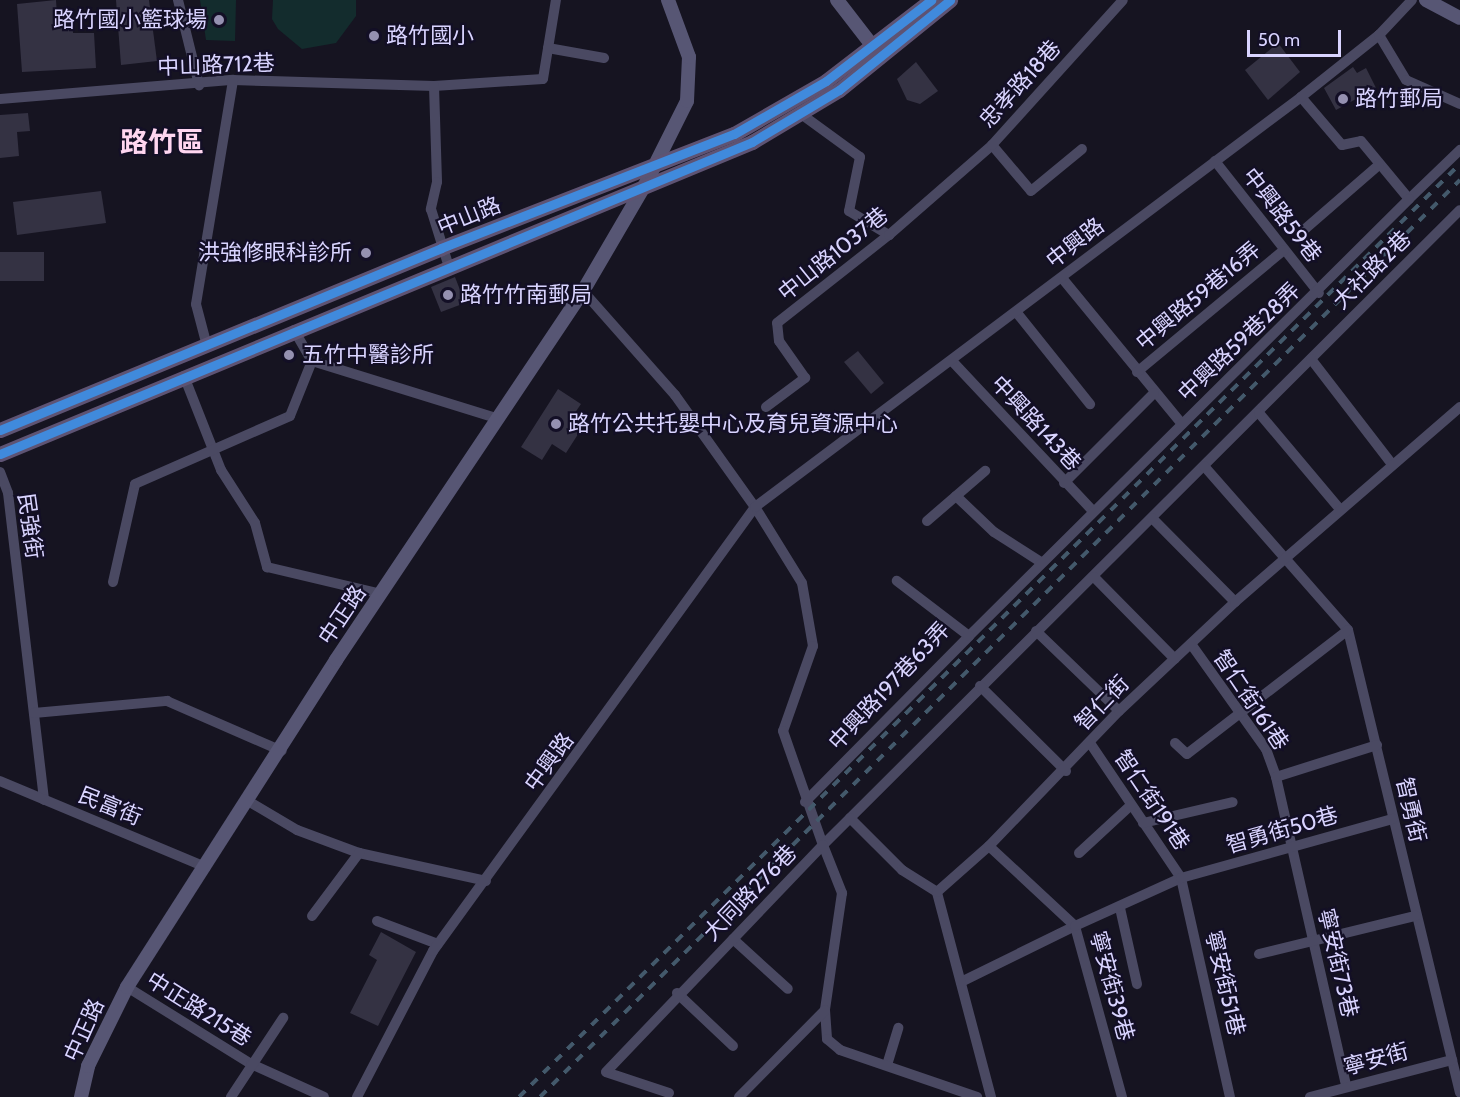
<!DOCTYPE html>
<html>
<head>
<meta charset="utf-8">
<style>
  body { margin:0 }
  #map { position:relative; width:1460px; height:1097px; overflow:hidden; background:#161421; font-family:Cabin,"Noto Sans TC",sans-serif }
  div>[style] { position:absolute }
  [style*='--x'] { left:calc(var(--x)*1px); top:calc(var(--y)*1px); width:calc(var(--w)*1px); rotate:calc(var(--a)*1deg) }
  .green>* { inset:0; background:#132c2d }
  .building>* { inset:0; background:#343243 }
  .street>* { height:10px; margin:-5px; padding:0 5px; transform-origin:5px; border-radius:5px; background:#4a4962 }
  .secondary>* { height:14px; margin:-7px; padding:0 7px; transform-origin:7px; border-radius:7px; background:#575674 }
  .primary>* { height:15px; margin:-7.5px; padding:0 7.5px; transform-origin:7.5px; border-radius:7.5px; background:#5e5373 }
  .rail>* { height:4px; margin-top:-2px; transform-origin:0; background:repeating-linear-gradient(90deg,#43596b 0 9px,transparent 0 17px) }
  .cycleway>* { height:9px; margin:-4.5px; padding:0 4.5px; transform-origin:4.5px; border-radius:4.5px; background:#408adc }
  .dots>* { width:16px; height:16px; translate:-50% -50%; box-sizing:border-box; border:3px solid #130f26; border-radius:50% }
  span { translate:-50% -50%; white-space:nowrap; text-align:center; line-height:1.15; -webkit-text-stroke:4.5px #130f26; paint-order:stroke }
  .poi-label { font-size:22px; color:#d9d4ff }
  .right { translate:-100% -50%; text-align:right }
  .left { translate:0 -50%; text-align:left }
  .street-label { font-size:22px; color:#d9d4ff }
  .district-label { font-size:28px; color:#ffd6f0; font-weight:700 }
  .scale { position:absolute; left:1247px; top:30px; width:94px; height:27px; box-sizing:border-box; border:3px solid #d9d4ff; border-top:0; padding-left:8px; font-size:18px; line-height:21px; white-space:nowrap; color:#d9d4ff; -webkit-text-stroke:4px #130f26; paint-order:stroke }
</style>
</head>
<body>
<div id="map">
  <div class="green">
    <i style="clip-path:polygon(200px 0,236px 0,235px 41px,206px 40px)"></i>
    <i style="clip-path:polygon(273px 0,356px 0,356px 16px,336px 43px,302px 49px,278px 29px,272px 19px)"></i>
  </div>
  <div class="building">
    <i style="clip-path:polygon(56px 0,57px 15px,72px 14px,73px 33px,94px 33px,96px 68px,22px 72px,17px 4px)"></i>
    <i style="clip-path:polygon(116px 0,149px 0,157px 61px,121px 65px)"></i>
    <i style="clip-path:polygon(1278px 43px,1300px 72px,1268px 100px,1245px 70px)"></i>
    <i style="clip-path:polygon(916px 62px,938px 91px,920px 104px,907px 100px,897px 79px)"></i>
    <i style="clip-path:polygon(1353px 67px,1357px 73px,1366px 68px,1376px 88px,1336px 110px,1324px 88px)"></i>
    <i style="clip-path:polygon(28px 113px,30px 131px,17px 132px,19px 156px,0 158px,0 115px)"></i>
    <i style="clip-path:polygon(101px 191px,106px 223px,17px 235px,13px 202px)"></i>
    <i style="clip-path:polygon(0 252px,44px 252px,44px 281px,0 281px)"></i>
    <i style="clip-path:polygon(455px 277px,465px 303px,441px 312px,431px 287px)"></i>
    <i style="clip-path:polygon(858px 351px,884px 383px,871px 394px,844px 362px)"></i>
    <i style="clip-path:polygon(558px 389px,581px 404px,570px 420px,582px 428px,566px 453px,552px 444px,542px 460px,521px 447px)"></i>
    <i style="clip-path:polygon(381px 932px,416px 952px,378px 1026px,350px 1013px,377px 960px,369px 955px)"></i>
  </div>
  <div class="street">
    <i style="--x:178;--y:0;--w:88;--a:76.1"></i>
    <i style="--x:1379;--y:35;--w:52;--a:59"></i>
    <i style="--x:1406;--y:80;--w:59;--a:24"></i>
    <i style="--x:548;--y:48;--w:57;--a:10.1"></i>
    <i style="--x:434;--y:86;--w:109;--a:-3.7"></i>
    <i style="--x:543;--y:79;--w:80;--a:-80.7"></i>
    <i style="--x:1301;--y:97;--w:63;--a:49.5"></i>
    <i style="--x:1342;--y:145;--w:19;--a:-12"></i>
    <i style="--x:1361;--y:141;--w:75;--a:50.4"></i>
    <i style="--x:1409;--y:199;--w:71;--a:-43.9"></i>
    <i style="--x:0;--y:99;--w:234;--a:-4.7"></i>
    <i style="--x:233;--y:80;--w:201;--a:1.7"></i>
    <i style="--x:434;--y:86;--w:96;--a:88.2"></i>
    <i style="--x:437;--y:182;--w:28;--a:103"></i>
    <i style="--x:431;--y:209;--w:58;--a:72.8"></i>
    <i style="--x:801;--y:114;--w:73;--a:36.1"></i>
    <i style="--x:860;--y:157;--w:55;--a:101.5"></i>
    <i style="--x:849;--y:211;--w:47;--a:31"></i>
    <i style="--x:992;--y:145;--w:60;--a:49.7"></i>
    <i style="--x:1031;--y:191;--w:66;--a:-39.5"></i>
    <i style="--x:1215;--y:161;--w:168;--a:51.8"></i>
    <i style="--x:1305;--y:229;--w:98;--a:-40.9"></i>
    <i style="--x:1062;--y:278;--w:189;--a:50.6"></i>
    <i style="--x:583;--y:291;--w:139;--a:48.5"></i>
    <i style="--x:675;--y:395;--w:138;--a:54.5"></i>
    <i style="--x:755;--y:507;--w:89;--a:58.3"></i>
    <i style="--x:802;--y:583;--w:64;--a:80.1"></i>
    <i style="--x:813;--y:646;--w:90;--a:109.4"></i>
    <i style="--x:783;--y:731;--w:121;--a:70.7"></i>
    <i style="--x:823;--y:845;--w:899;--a:-44.91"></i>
    <i style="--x:1017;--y:313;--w:117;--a:51.3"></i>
    <i style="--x:294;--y:330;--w:36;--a:60"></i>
    <i style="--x:312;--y:361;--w:196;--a:17.2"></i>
    <i style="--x:207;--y:346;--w:43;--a:-104.7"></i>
    <i style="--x:196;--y:304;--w:227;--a:-80.6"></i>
    <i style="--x:1311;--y:359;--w:133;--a:52.4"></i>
    <i style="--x:953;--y:362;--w:203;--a:46.8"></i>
    <i style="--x:1137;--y:372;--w:191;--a:-39.7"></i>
    <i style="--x:184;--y:376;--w:101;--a:68.5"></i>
    <i style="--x:221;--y:470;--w:63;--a:57.3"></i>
    <i style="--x:255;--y:523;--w:46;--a:74.7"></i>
    <i style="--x:267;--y:567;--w:117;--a:13.3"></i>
    <i style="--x:766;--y:407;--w:49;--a:-36.6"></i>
    <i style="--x:805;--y:378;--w:45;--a:-125.1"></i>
    <i style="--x:779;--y:341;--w:18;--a:-96"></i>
    <i style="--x:777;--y:323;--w:142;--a:-38.2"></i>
    <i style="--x:889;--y:235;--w:137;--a:-41.1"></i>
    <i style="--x:992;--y:145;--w:195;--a:-47.9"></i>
    <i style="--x:1259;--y:413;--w:124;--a:49.9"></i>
    <i style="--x:1204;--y:466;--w:218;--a:48.7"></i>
    <i style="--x:1348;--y:630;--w:476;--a:76.4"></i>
    <i style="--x:0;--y:472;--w:22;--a:69"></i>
    <i style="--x:8;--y:493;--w:309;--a:83.3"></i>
    <i style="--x:1064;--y:483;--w:127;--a:-45"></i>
    <i style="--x:956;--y:496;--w:52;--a:43.5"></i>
    <i style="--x:994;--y:532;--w:56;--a:32.6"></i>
    <i style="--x:1152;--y:518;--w:118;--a:45.3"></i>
    <i style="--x:927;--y:521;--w:77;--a:-40.8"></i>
    <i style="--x:1094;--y:577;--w:115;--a:45.4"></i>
    <i style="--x:113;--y:582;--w:100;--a:-77.3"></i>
    <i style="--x:135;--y:484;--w:169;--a:-23.7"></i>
    <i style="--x:290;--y:416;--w:59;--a:-68.2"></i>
    <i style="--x:1036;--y:631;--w:115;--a:43.9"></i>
    <i style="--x:969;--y:636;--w:620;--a:-44.8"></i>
    <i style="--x:1191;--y:644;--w:129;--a:54.5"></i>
    <i style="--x:1266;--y:749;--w:30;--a:70"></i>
    <i style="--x:1276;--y:777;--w:317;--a:77.2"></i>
    <i style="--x:980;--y:686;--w:121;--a:44.7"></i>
    <i style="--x:34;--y:713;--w:134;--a:-5.2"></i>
    <i style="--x:167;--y:701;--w:125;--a:23.5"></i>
    <i style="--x:1090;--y:743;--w:163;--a:56"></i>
    <i style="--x:1181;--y:878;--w:224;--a:77.4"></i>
    <i style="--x:1175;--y:743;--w:16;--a:43"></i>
    <i style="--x:1187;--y:754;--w:203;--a:-37.6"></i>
    <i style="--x:1276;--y:777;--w:106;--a:-17.6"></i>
    <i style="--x:0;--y:781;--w:223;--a:22.7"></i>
    <i style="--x:248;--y:801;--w:57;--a:30.6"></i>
    <i style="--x:297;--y:830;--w:66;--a:20.4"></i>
    <i style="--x:359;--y:853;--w:130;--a:12.4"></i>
    <i style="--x:805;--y:802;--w:233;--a:-45.3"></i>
    <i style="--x:969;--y:636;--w:91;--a:-142.6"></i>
    <i style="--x:850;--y:818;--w:74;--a:45"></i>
    <i style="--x:902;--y:870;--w:41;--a:32.2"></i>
    <i style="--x:1143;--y:823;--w:92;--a:-13.1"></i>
    <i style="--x:1079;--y:853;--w:71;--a:-42.7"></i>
    <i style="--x:1120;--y:908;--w:78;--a:77.4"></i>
    <i style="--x:312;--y:916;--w:79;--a:-53.3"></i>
    <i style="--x:377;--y:921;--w:65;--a:20.7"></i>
    <i style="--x:733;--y:939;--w:74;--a:42.3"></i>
    <i style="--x:1259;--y:954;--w:161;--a:-13.7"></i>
    <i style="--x:961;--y:982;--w:127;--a:-26.2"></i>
    <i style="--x:1075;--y:926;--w:117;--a:-137.1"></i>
    <i style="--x:127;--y:987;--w:146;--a:31.8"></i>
    <i style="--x:251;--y:1064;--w:80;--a:24.3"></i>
    <i style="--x:677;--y:993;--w:77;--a:43.4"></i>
    <i style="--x:887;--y:1065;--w:39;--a:-73"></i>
    <i style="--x:669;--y:1093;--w:66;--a:-161.6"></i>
    <i style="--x:606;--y:1072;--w:314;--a:-46.3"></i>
    <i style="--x:823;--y:845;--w:52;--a:68.4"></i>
    <i style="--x:842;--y:893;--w:118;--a:98.3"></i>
    <i style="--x:825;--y:1010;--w:29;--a:86"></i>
    <i style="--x:827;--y:1039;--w:17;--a:40"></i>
    <i style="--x:840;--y:1050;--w:145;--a:18.9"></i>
    <i style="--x:231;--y:1097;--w:95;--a:-56.6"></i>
    <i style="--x:357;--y:1097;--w:165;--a:-62.5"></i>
    <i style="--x:433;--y:951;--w:548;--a:-54.05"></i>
    <i style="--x:755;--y:507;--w:683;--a:-36.9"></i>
    <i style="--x:1301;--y:97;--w:100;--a:-38.5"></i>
    <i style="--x:1379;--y:35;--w:48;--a:-46.7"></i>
    <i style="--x:739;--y:1097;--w:122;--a:-45.3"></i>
    <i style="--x:991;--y:1097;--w:212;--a:-104.8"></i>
    <i style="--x:937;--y:892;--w:69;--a:-41.5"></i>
    <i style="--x:989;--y:846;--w:187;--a:-46.1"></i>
    <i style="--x:1119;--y:711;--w:159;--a:-43.2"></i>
    <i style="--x:1235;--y:602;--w:298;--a:-40.9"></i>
    <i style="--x:1122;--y:1097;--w:177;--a:-105.4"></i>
    <i style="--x:1075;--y:926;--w:116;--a:-24.4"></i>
    <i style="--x:1181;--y:878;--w:220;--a:-15.6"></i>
    <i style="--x:1310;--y:1097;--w:147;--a:-14.6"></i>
  </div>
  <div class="secondary">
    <i style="--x:837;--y:0;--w:67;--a:52.3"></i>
    <i style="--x:1426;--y:0;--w:38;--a:28"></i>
    <i style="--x:81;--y:1097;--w:32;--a:-77"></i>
    <i style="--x:88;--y:1066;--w:88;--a:-63.7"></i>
    <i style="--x:127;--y:987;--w:388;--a:-57.4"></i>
    <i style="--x:336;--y:660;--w:444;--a:-56.2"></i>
    <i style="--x:583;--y:291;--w:123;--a:-59.7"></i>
    <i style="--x:645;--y:185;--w:94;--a:-63.4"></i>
    <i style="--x:687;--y:101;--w:44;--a:-87.4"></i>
    <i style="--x:689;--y:57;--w:61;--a:-110.2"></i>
  </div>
  <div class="primary">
    <i style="--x:0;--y:430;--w:477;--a:-22.4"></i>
    <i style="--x:441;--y:248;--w:314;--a:-21.3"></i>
    <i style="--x:734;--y:134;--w:106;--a:-29.9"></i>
    <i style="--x:826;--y:81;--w:133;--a:-37.6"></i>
    <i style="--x:0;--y:454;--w:814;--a:-22.53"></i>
    <i style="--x:752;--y:142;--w:101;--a:-30.9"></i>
    <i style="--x:839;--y:90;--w:143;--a:-39"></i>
  </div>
  <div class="rail">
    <i style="--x:519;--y:1097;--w:1325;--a:-44.76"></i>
    <i style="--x:540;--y:1097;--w:1299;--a:-44.91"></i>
  </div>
  <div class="cycleway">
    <i style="--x:0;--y:430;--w:477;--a:-22.4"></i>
    <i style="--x:441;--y:248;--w:314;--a:-21.3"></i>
    <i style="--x:734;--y:134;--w:106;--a:-29.9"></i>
    <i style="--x:826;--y:81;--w:133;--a:-37.6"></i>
    <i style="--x:0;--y:454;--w:814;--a:-22.53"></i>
    <i style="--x:752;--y:142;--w:101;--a:-30.9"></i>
    <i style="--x:839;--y:90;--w:143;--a:-39"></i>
  </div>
  <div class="dots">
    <i style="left:219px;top:20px;background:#9591b1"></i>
    <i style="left:374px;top:36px;background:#9591b1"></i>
    <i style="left:1343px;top:99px;background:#9591b1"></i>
    <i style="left:366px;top:253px;background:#9591b1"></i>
    <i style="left:448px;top:295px;background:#9591b1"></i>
    <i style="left:289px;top:355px;background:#9591b1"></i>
    <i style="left:556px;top:424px;background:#9591b1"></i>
  </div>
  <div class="poi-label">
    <span class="right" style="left:207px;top:20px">路竹國小籃球場</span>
    <span class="left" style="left:386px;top:36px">路竹國小</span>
    <span class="left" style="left:1355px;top:99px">路竹郵局</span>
    <span class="right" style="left:352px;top:253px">洪強修眼科診所</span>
    <span class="left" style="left:460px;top:295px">路竹竹南郵局</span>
    <span class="left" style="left:302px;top:355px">五竹中醫診所</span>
    <span class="left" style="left:568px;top:424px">路竹公共托嬰中心及育兒資源中心</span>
  </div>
  <div class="street-label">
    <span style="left:216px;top:65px;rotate:-2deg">中山路712巷</span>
    <span style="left:1020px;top:84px;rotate:-48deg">忠孝路18巷</span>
    <span style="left:1282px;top:215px;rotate:52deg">中興路59巷</span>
    <span style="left:469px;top:216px;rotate:-22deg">中山路</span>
    <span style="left:1075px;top:243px;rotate:-38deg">中興路</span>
    <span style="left:833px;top:254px;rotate:-39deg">中山路1037巷</span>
    <span style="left:1372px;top:270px;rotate:-45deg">大社路2巷</span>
    <span style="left:1198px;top:296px;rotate:-40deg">中興路59巷16弄</span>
    <span style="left:1239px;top:342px;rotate:-44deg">中興路59巷28弄</span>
    <span style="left:1036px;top:423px;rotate:47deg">中興路143巷</span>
    <span style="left:30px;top:526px;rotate:82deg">民強街</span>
    <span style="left:342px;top:615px;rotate:-56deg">中正路</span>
    <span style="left:889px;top:686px;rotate:-47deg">中興路197巷63弄</span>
    <span style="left:1251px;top:700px;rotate:56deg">智仁街161巷</span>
    <span style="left:1102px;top:703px;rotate:-46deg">智仁街</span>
    <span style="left:549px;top:762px;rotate:-54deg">中興路</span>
    <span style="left:1152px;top:800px;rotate:56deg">智仁街191巷</span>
    <span style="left:110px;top:806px;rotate:22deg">民富街</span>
    <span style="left:1411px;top:810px;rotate:77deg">智勇街</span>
    <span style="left:1282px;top:830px;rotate:-16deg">智勇街50巷</span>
    <span style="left:750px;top:893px;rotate:-46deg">大同路276巷</span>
    <span style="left:1338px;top:963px;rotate:77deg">寧安街73巷</span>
    <span style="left:1225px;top:983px;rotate:77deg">寧安街51巷</span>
    <span style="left:1112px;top:986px;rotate:75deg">寧安街39巷</span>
    <span style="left:199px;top:1009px;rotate:32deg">中正路215巷</span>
    <span style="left:84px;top:1030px;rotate:-66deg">中正路</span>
    <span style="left:1376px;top:1059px;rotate:-15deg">寧安街</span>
  </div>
  <div class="district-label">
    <span style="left:162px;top:142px">路竹區</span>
  </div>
  <div class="scale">50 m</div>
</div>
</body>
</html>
